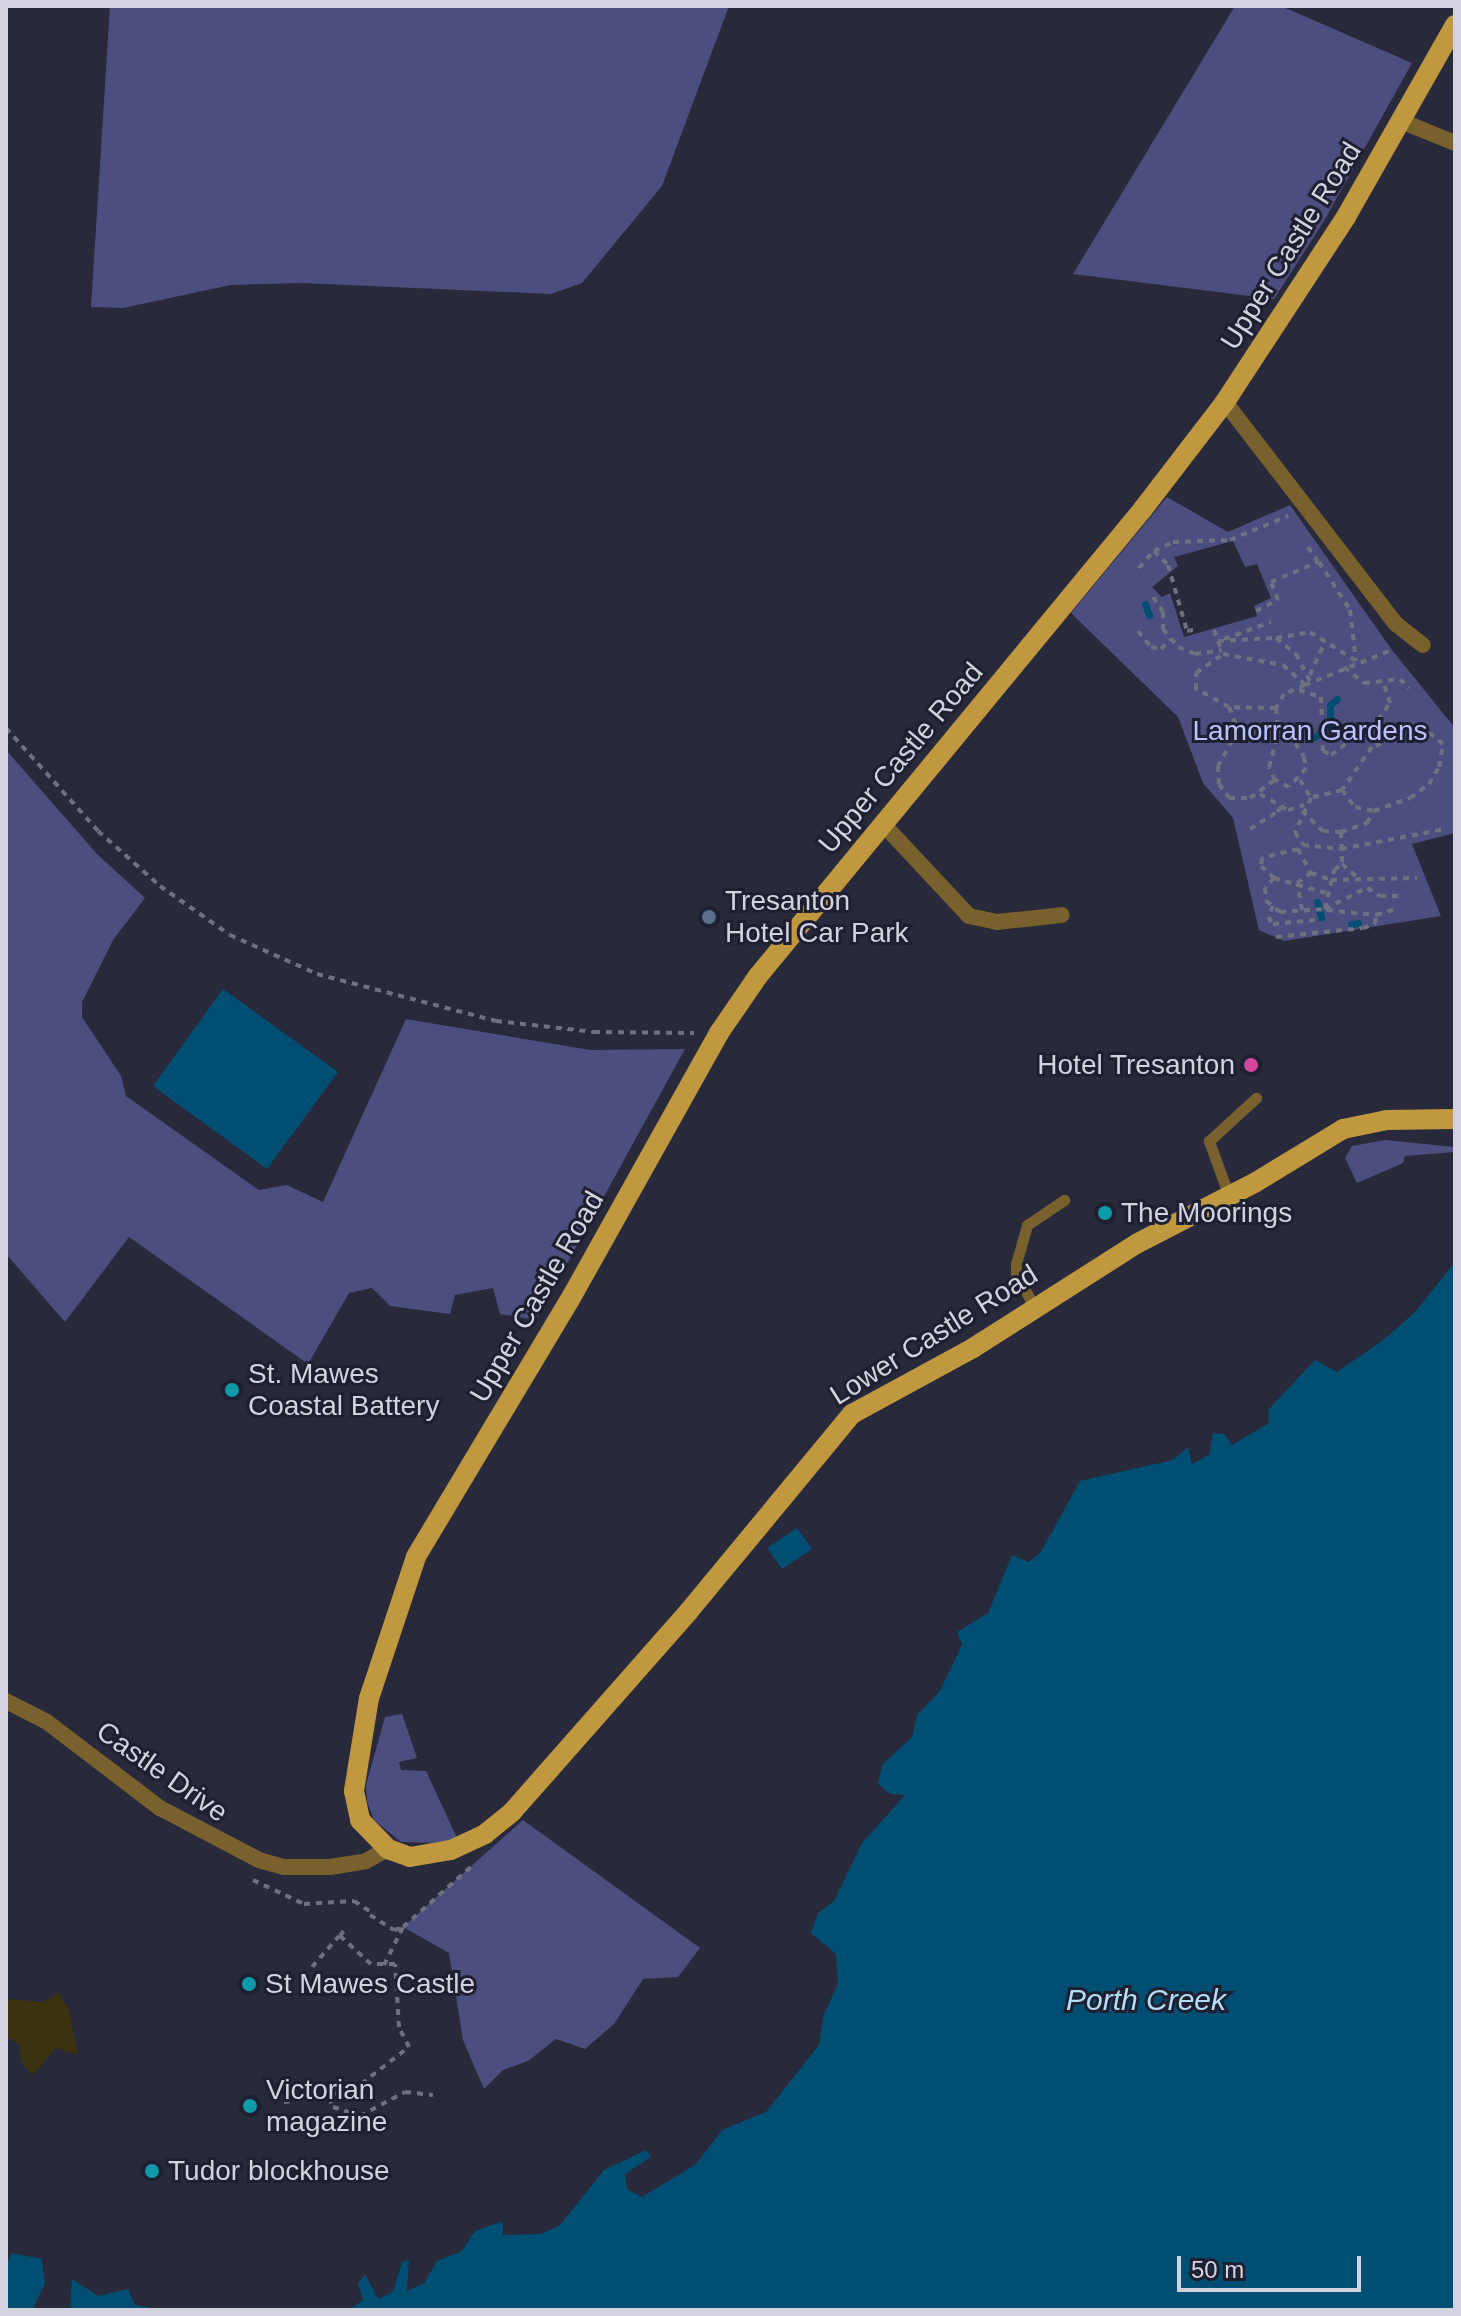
<!DOCTYPE html>
<html>
<head>
<meta charset="utf-8">
<style>
  body { margin:0 }
  #map { position:relative; width:1461px; height:2316px; overflow:hidden; background:#28293a; font-family:Helvetica,sans-serif }
  div>[style] { position:absolute }
  [style*='--x'] { left:calc(var(--x)*1px); top:calc(var(--y)*1px); width:calc(var(--w)*1px); rotate:calc(var(--a)*1deg) }
  .green>* { inset:0; background:#4c4e7f }
  .sand>* { inset:0; background:#3a3211 }
  .water>* { inset:0; background:#004f72 }
  .stream>* { height:7px; margin:-3.5px; padding:0 3.5px; transform-origin:3.5px; border-radius:3.5px; background:#004f72 }
  .path>* { height:4px; margin-top:-2px; transform-origin:0; background:repeating-linear-gradient(90deg,#707180 0 6px,transparent 0 12px) }
  .lane>* { height:11px; margin:-5.5px; padding:0 5.5px; transform-origin:5.5px; border-radius:5.5px; background:#79612d }
  .street>* { height:16px; margin:-8px; padding:0 8px; transform-origin:8px; border-radius:8px; background:#79612d }
  .primary>* { height:20px; margin:-10px; padding:0 10px; transform-origin:10px; border-radius:10px; background:#c0983f }
  .path-bridge>* { height:4px; margin-top:-2px; transform-origin:0; background:repeating-linear-gradient(90deg,#707180 0 6px,transparent 0 12px) }
  .dots>* { width:22px; height:22px; translate:-50% -50%; box-sizing:border-box; border:4px solid #1e1f30; border-radius:50% }
  span { translate:-50% -50%; white-space:nowrap; text-align:center; line-height:1.15; -webkit-text-stroke:6px #1e1f30; paint-order:stroke }
  .street-label { font-size:28px; color:#d2d3df }
  .park-label { font-size:28px; color:#bdc2fe }
  .poi-label { font-size:28px; color:#d2d3df }
  .left { translate:0 -50%; text-align:left }
  .right { translate:-100% -50%; text-align:right }
  .water-label { font-size:30px; color:#b3dcf7; font-style:italic }
  .frame { position:absolute; inset:0; border:8px solid #d2d3df; pointer-events:none }
  .scale { position:absolute; left:1177px; top:2256px; width:184px; height:36px; box-sizing:border-box; border:4px solid #d2d3df; border-top:0; padding-left:10px; font-size:24px; line-height:28px; white-space:nowrap; color:#d2d3df; -webkit-text-stroke:6px #1e1f30; paint-order:stroke }
</style>
</head>
<body>
<div id="map">
  <div class="green">
    <i style="clip-path:polygon(110px 6px,729px 6px,662px 186px,582px 283px,551px 294px,302px 283px,231px 285px,123px 308px,91px 307px)"></i>
    <i style="clip-path:polygon(1235px 6px,1281px 6px,1412px 63px,1324px 221px,1274px 299px,1073px 274px)"></i>
    <i style="clip-path:polygon(evenodd,1167px 497px,1228px 532px,1290px 505px,1392px 650px,1455px 728px,1455px 833px,1412px 844px,1441px 916px,1284px 941px,1259px 930px,1233px 818px,1203px 783px,1178px 717px,1071px 613px,1167px 497px,1233px 541px,1245px 567px,1257px 564px,1271px 598px,1254px 606px,1257px 616px,1184px 637px,1170px 593px,1162px 597px,1152px 587px,1178px 566px,1174px 557px,1233px 541px)"></i>
    <i style="clip-path:polygon(6px 750px,97px 854px,145px 898px,113px 940px,82px 1002px,82px 1017px,121px 1076px,126px 1096px,259px 1190px,287px 1185px,323px 1202px,406px 1019px,590px 1050px,685px 1049px,536px 1320px,500px 1314px,493px 1288px,455px 1295px,450px 1314px,390px 1306px,372px 1288px,349px 1293px,308px 1364px,129px 1237px,65px 1322px,6px 1254px)"></i>
    <i style="clip-path:polygon(1385px 1140px,1455px 1147px,1455px 1152px,1405px 1156px,1403px 1163px,1357px 1183px,1345px 1158px,1352px 1146px)"></i>
    <i style="clip-path:polygon(402px 1714px,417px 1758px,399px 1762px,401px 1770px,426px 1771px,457px 1838px,442px 1843px,401px 1842px,374px 1820px,367px 1801px,366px 1785px,385px 1717px)"></i>
    <i style="clip-path:polygon(523px 1820px,700px 1948px,678px 1977px,643px 1979px,614px 2024px,585px 2049px,556px 2039px,528px 2061px,503px 2070px,484px 2089px,463px 2040px,449px 1953px,403px 1927px)"></i>
  </div>
  <div class="sand">
    <i style="clip-path:polygon(59px 1993px,69px 2010px,78px 2055px,56px 2048px,32px 2076px,21px 2061px,19px 2044px,6px 2037px,6px 2004px,11px 1999px,42px 2002px)"></i>
  </div>
  <div class="water">
    <i style="clip-path:polygon(223px 989px,338px 1072px,267px 1169px,153px 1086px)"></i>
    <i style="clip-path:polygon(1455px 1262px,1455px 2310px,349px 2310px,363px 2300px,358px 2284px,365px 2274px,378px 2299px,393px 2292px,402px 2262px,409px 2260px,407px 2291px,424px 2283px,437px 2261px,462px 2251px,475px 2231px,503px 2221px,503px 2235px,541px 2234px,560px 2225px,604px 2170px,646px 2150px,651px 2157px,625px 2174px,627px 2189px,642px 2197px,696px 2164px,722px 2130px,766px 2112px,819px 2045px,824px 2014px,838px 1984px,836px 1954px,811px 1933px,818px 1913px,834px 1901px,862px 1843px,905px 1795px,890px 1794px,878px 1784px,882px 1765px,912px 1737px,917px 1715px,939px 1692px,962px 1645px,957px 1632px,988px 1613px,1012px 1555px,1029px 1562px,1040px 1553px,1080px 1481px,1173px 1460px,1188px 1447px,1192px 1464px,1209px 1455px,1213px 1433px,1224px 1434px,1232px 1445px,1269px 1423px,1268px 1410px,1315px 1360px,1337px 1372px,1382px 1341px,1415px 1312px)"></i>
    <i style="clip-path:polygon(797px 1528px,812px 1549px,782px 1569px,767px 1548px)"></i>
    <i style="clip-path:polygon(12px 2253px,42px 2259px,45px 2284px,32px 2310px,6px 2310px,6px 2264px)"></i>
    <i style="clip-path:polygon(72px 2279px,98px 2296px,128px 2289px,135px 2305px,164px 2310px,70px 2310px)"></i>
  </div>
  <div class="stream">
    <i style="--x:1145;--y:604;--w:12;--a:70"></i>
    <i style="--x:1315;--y:737;--w:19;--a:-39"></i>
    <i style="--x:1330;--y:725;--w:20;--a:-90"></i>
    <i style="--x:1330;--y:705;--w:9;--a:-41"></i>
    <i style="--x:1317;--y:902;--w:16;--a:75"></i>
    <i style="--x:1351;--y:924;--w:7;--a:-8"></i>
  </div>
  <div class="path">
    <i style="--x:1154;--y:551;--w:20;--a:45"></i>
    <i style="--x:1168;--y:565;--w:69;--a:73.9"></i>
    <i style="--x:1187;--y:631;--w:11;--a:-10"></i>
    <i style="--x:1319;--y:562;--w:57;--a:57.1"></i>
    <i style="--x:1350;--y:610;--w:51;--a:83.3"></i>
    <i style="--x:1139;--y:568;--w:23;--a:-49"></i>
    <i style="--x:1154;--y:551;--w:21;--a:-25"></i>
    <i style="--x:1173;--y:542;--w:57;--a:-2"></i>
    <i style="--x:1230;--y:540;--w:63;--a:-22.5"></i>
    <i style="--x:1153;--y:597;--w:18;--a:56"></i>
    <i style="--x:1163;--y:612;--w:17;--a:90"></i>
    <i style="--x:1163;--y:629;--w:23;--a:50"></i>
    <i style="--x:1178;--y:647;--w:18;--a:22"></i>
    <i style="--x:1195;--y:654;--w:27;--a:-8"></i>
    <i style="--x:1256;--y:611;--w:25;--a:-27"></i>
    <i style="--x:1278;--y:600;--w:19;--a:-111"></i>
    <i style="--x:1271;--y:582;--w:51;--a:-23.1"></i>
    <i style="--x:1318;--y:562;--w:18;--a:-124"></i>
    <i style="--x:1214;--y:630;--w:23;--a:70"></i>
    <i style="--x:1138;--y:631;--w:21;--a:51"></i>
    <i style="--x:1151;--y:647;--w:10;--a:11"></i>
    <i style="--x:1161;--y:649;--w:13;--a:-45"></i>
    <i style="--x:1276;--y:638;--w:35;--a:-10"></i>
    <i style="--x:1310;--y:632;--w:54;--a:32.2"></i>
    <i style="--x:1224;--y:639;--w:50;--a:-19.9"></i>
    <i style="--x:1218;--y:641;--w:58;--a:-3"></i>
    <i style="--x:1276;--y:638;--w:26;--a:39"></i>
    <i style="--x:1296;--y:654;--w:33;--a:63"></i>
    <i style="--x:1223;--y:654;--w:61;--a:10.4"></i>
    <i style="--x:1283;--y:665;--w:30;--a:42"></i>
    <i style="--x:1305;--y:685;--w:23;--a:157"></i>
    <i style="--x:1284;--y:694;--w:16;--a:120"></i>
    <i style="--x:1276;--y:708;--w:47;--a:-178.8"></i>
    <i style="--x:1229;--y:707;--w:38;--a:-151"></i>
    <i style="--x:1196;--y:689;--w:16;--a:-90"></i>
    <i style="--x:1196;--y:673;--w:33;--a:-35"></i>
    <i style="--x:1344;--y:667;--w:26;--a:39"></i>
    <i style="--x:1364;--y:683;--w:36;--a:-6"></i>
    <i style="--x:1400;--y:679;--w:13;--a:45"></i>
    <i style="--x:1310;--y:675;--w:37;--a:-66"></i>
    <i style="--x:1305;--y:685;--w:94;--a:-21.9"></i>
    <i style="--x:1299;--y:690;--w:23;--a:18"></i>
    <i style="--x:1321;--y:697;--w:54;--a:87.9"></i>
    <i style="--x:1323;--y:751;--w:9;--a:27"></i>
    <i style="--x:1331;--y:755;--w:59;--a:-36.7"></i>
    <i style="--x:1378;--y:720;--w:21;--a:-55"></i>
    <i style="--x:1390;--y:703;--w:22;--a:-108"></i>
    <i style="--x:1229;--y:707;--w:25;--a:69"></i>
    <i style="--x:1238;--y:730;--w:41;--a:119.1"></i>
    <i style="--x:1218;--y:766;--w:18;--a:87"></i>
    <i style="--x:1219;--y:784;--w:17;--a:54"></i>
    <i style="--x:1229;--y:798;--w:21;--a:0"></i>
    <i style="--x:1250;--y:798;--w:31;--a:-36"></i>
    <i style="--x:1276;--y:708;--w:22;--a:85"></i>
    <i style="--x:6;--y:728;--w:138;--a:48.2"></i>
    <i style="--x:98;--y:831;--w:83;--a:41.6"></i>
    <i style="--x:160;--y:886;--w:85;--a:35"></i>
    <i style="--x:230;--y:935;--w:95;--a:24.1"></i>
    <i style="--x:317;--y:974;--w:185;--a:14.7"></i>
    <i style="--x:496;--y:1021;--w:99;--a:6.4"></i>
    <i style="--x:594;--y:1032;--w:100;--a:0.6"></i>
    <i style="--x:1278;--y:730;--w:11;--a:15"></i>
    <i style="--x:1289;--y:733;--w:28;--a:58"></i>
    <i style="--x:1304;--y:757;--w:11;--a:80"></i>
    <i style="--x:1306;--y:768;--w:25;--a:132"></i>
    <i style="--x:1289;--y:787;--w:16;--a:-153"></i>
    <i style="--x:1275;--y:780;--w:14;--a:-115"></i>
    <i style="--x:1269;--y:767;--w:38;--a:-76"></i>
    <i style="--x:1300;--y:780;--w:21;--a:59"></i>
    <i style="--x:1342;--y:790;--w:21;--a:53"></i>
    <i style="--x:1355;--y:807;--w:19;--a:12"></i>
    <i style="--x:1374;--y:811;--w:38;--a:-20"></i>
    <i style="--x:1410;--y:798;--w:24;--a:-36"></i>
    <i style="--x:1429;--y:784;--w:20;--a:-60"></i>
    <i style="--x:1439;--y:767;--w:23;--a:-80"></i>
    <i style="--x:1443;--y:744;--w:16;--a:-140"></i>
    <i style="--x:1431;--y:734;--w:16;--a:-169"></i>
    <i style="--x:1415;--y:731;--w:46;--a:159.6"></i>
    <i style="--x:1372;--y:747;--w:52;--a:124.9"></i>
    <i style="--x:1342;--y:790;--w:32;--a:166"></i>
    <i style="--x:1311;--y:798;--w:38;--a:115"></i>
    <i style="--x:1295;--y:832;--w:15;--a:58"></i>
    <i style="--x:1303;--y:845;--w:38;--a:6"></i>
    <i style="--x:1341;--y:849;--w:106;--a:-10.9"></i>
    <i style="--x:1260;--y:794;--w:32;--a:30"></i>
    <i style="--x:1288;--y:810;--w:17;--a:-17"></i>
    <i style="--x:1302;--y:811;--w:29;--a:44"></i>
    <i style="--x:1323;--y:831;--w:18;--a:3"></i>
    <i style="--x:1341;--y:832;--w:28;--a:-19"></i>
    <i style="--x:1367;--y:823;--w:14;--a:-60"></i>
    <i style="--x:1250;--y:829;--w:32;--a:-32"></i>
    <i style="--x:1341;--y:832;--w:32;--a:88"></i>
    <i style="--x:1298;--y:849;--w:27;--a:62"></i>
    <i style="--x:1311;--y:873;--w:21;--a:19"></i>
    <i style="--x:1331;--y:880;--w:86;--a:-1.3"></i>
    <i style="--x:1298;--y:849;--w:37;--a:166"></i>
    <i style="--x:1262;--y:858;--w:8;--a:97"></i>
    <i style="--x:1261;--y:866;--w:18;--a:43"></i>
    <i style="--x:1274;--y:878;--w:54;--a:16.1"></i>
    <i style="--x:1274;--y:878;--w:13;--a:132"></i>
    <i style="--x:1265;--y:888;--w:13;--a:86"></i>
    <i style="--x:1266;--y:901;--w:18;--a:38"></i>
    <i style="--x:1280;--y:912;--w:45;--a:-3.8"></i>
    <i style="--x:1325;--y:909;--w:46;--a:-27.1"></i>
    <i style="--x:1367;--y:888;--w:15;--a:32"></i>
    <i style="--x:1380;--y:896;--w:22;--a:0"></i>
    <i style="--x:1273;--y:906;--w:12;--a:114"></i>
    <i style="--x:1268;--y:917;--w:9;--a:54"></i>
    <i style="--x:1273;--y:924;--w:42;--a:-5.4"></i>
    <i style="--x:1325;--y:909;--w:40;--a:-77"></i>
    <i style="--x:1334;--y:870;--w:10;--a:-37"></i>
    <i style="--x:1342;--y:864;--w:21;--a:41"></i>
    <i style="--x:1302;--y:910;--w:27;--a:-100"></i>
    <i style="--x:1297;--y:883;--w:17;--a:-36"></i>
    <i style="--x:1327;--y:910;--w:49;--a:5.8"></i>
    <i style="--x:1376;--y:915;--w:18;--a:-16"></i>
    <i style="--x:1276;--y:937;--w:87;--a:-5.9"></i>
    <i style="--x:1363;--y:928;--w:13;--a:-18"></i>
    <i style="--x:1375;--y:924;--w:9;--a:-84"></i>
    <i style="--x:253;--y:1880;--w:56;--a:25.2"></i>
    <i style="--x:304;--y:1904;--w:50;--a:-3.4"></i>
    <i style="--x:354;--y:1901;--w:24;--a:33"></i>
    <i style="--x:370;--y:1915;--w:28;--a:32"></i>
    <i style="--x:394;--y:1930;--w:7;--a:-16"></i>
    <i style="--x:384;--y:1965;--w:42;--a:-63.4"></i>
    <i style="--x:403;--y:1927;--w:92;--a:-41.5"></i>
    <i style="--x:312;--y:1967;--w:41;--a:-48.9"></i>
    <i style="--x:329;--y:2098;--w:10;--a:66"></i>
    <i style="--x:333;--y:2107;--w:28;--a:18"></i>
    <i style="--x:360;--y:2116;--w:51;--a:-28.1"></i>
    <i style="--x:405;--y:2092;--w:28;--a:6"></i>
    <i style="--x:284;--y:2102;--w:69;--a:-9.2"></i>
    <i style="--x:352;--y:2091;--w:72;--a:-37.7"></i>
    <i style="--x:409;--y:2047;--w:22;--a:-117"></i>
    <i style="--x:399;--y:2027;--w:63;--a:-93.6"></i>
    <i style="--x:395;--y:1964;--w:24;--a:180"></i>
    <i style="--x:371;--y:1964;--w:42;--a:-137.9"></i>
    <i style="--x:340;--y:1936;--w:9;--a:-54"></i>
  </div>
  <div class="lane">
    <i style="--x:1229;--y:1196;--w:59;--a:-110"></i>
    <i style="--x:1209;--y:1141;--w:64;--a:-42.5"></i>
    <i style="--x:1035;--y:1308;--w:39;--a:-119"></i>
    <i style="--x:1016;--y:1274;--w:10;--a:-90"></i>
    <i style="--x:1016;--y:1264;--w:41;--a:-74.2"></i>
    <i style="--x:1027;--y:1225;--w:45;--a:-34"></i>
  </div>
  <div class="street">
    <i style="--x:1401;--y:121;--w:58;--a:22.2"></i>
    <i style="--x:1225;--y:402;--w:280;--a:52.4"></i>
    <i style="--x:1396;--y:624;--w:34;--a:38"></i>
    <i style="--x:883;--y:824;--w:126;--a:46.9"></i>
    <i style="--x:969;--y:916;--w:29;--a:12"></i>
    <i style="--x:997;--y:922;--w:65;--a:-6.1"></i>
    <i style="--x:6;--y:1701;--w:46;--a:27.1"></i>
    <i style="--x:47;--y:1722;--w:142;--a:37.3"></i>
    <i style="--x:160;--y:1808;--w:112;--a:27.7"></i>
    <i style="--x:259;--y:1860;--w:26;--a:16"></i>
    <i style="--x:284;--y:1867;--w:46;--a:0"></i>
    <i style="--x:330;--y:1867;--w:36;--a:-9"></i>
    <i style="--x:366;--y:1861;--w:25;--a:-29"></i>
  </div>
  <div class="primary">
    <i style="--x:1455;--y:25;--w:221;--a:119.6"></i>
    <i style="--x:1346;--y:217;--w:221;--a:123.2"></i>
    <i style="--x:1225;--y:402;--w:135;--a:127.5"></i>
    <i style="--x:1143;--y:509;--w:605;--a:129.5"></i>
    <i style="--x:758;--y:976;--w:69;--a:124.4"></i>
    <i style="--x:719;--y:1033;--w:307;--a:119.2"></i>
    <i style="--x:569;--y:1301;--w:298;--a:120.9"></i>
    <i style="--x:416;--y:1557;--w:149;--a:108.4"></i>
    <i style="--x:369;--y:1698;--w:94;--a:99.2"></i>
    <i style="--x:354;--y:1791;--w:30;--a:78"></i>
    <i style="--x:360;--y:1820;--w:40;--a:46"></i>
    <i style="--x:388;--y:1849;--w:23;--a:20"></i>
    <i style="--x:410;--y:1857;--w:42;--a:-9.7"></i>
    <i style="--x:451;--y:1850;--w:38;--a:-25"></i>
    <i style="--x:485;--y:1834;--w:35;--a:-39"></i>
    <i style="--x:512;--y:1812;--w:268;--a:-48.6"></i>
    <i style="--x:689;--y:1611;--w:256;--a:-50.4"></i>
    <i style="--x:852;--y:1414;--w:138;--a:-28.6"></i>
    <i style="--x:973;--y:1348;--w:196;--a:-32.5"></i>
    <i style="--x:1138;--y:1243;--w:133;--a:-27.3"></i>
    <i style="--x:1256;--y:1182;--w:102;--a:-31.3"></i>
    <i style="--x:1343;--y:1129;--w:45;--a:-11.6"></i>
    <i style="--x:1387;--y:1120;--w:68;--a:-0.8"></i>
  </div>
  <div class="path-bridge">
    <i style="--x:1277;--y:812;--w:12;--a:-48"></i>
  </div>
  <div class="dots">
    <i style="left:709px;top:917px;background:#5c6f8a"></i>
    <i style="left:1251px;top:1065px;background:#d1479c"></i>
    <i style="left:1105px;top:1213px;background:#0f9aa8"></i>
    <i style="left:232px;top:1390px;background:#0f9aa8"></i>
    <i style="left:249px;top:1984px;background:#0f9aa8"></i>
    <i style="left:250px;top:2106px;background:#0f9aa8"></i>
    <i style="left:152px;top:2171px;background:#0f9aa8"></i>
  </div>
  <div class="street-label">
    <span style="left:1291px;top:246px;rotate:-58deg">Upper Castle Road</span>
    <span style="left:901px;top:758px;rotate:-50deg">Upper Castle Road</span>
    <span style="left:537px;top:1297px;rotate:-60deg">Upper Castle Road</span>
    <span style="left:934px;top:1335px;rotate:-32deg">Lower Castle Road</span>
    <span style="left:162px;top:1772px;rotate:35deg">Castle Drive</span>
  </div>
  <div class="park-label">
    <span style="left:1310px;top:731px">Lamorran Gardens</span>
  </div>
  <div class="poi-label">
    <span class="left" style="left:725px;top:917px">Tresanton<br>Hotel Car Park</span>
    <span class="right" style="left:1235px;top:1065px">Hotel Tresanton</span>
    <span class="left" style="left:1121px;top:1213px">The Moorings</span>
    <span class="left" style="left:248px;top:1390px">St. Mawes<br>Coastal Battery</span>
    <span class="left" style="left:265px;top:1984px">St Mawes Castle</span>
    <span class="left" style="left:266px;top:2106px">Victorian<br>magazine</span>
    <span class="left" style="left:168px;top:2171px">Tudor blockhouse</span>
  </div>
  <div class="water-label">
    <span style="left:1146px;top:2000px">Porth Creek</span>
  </div>
  <div class="frame"></div>
  <div class="scale">50 m</div>
</div>
</body>
</html>
